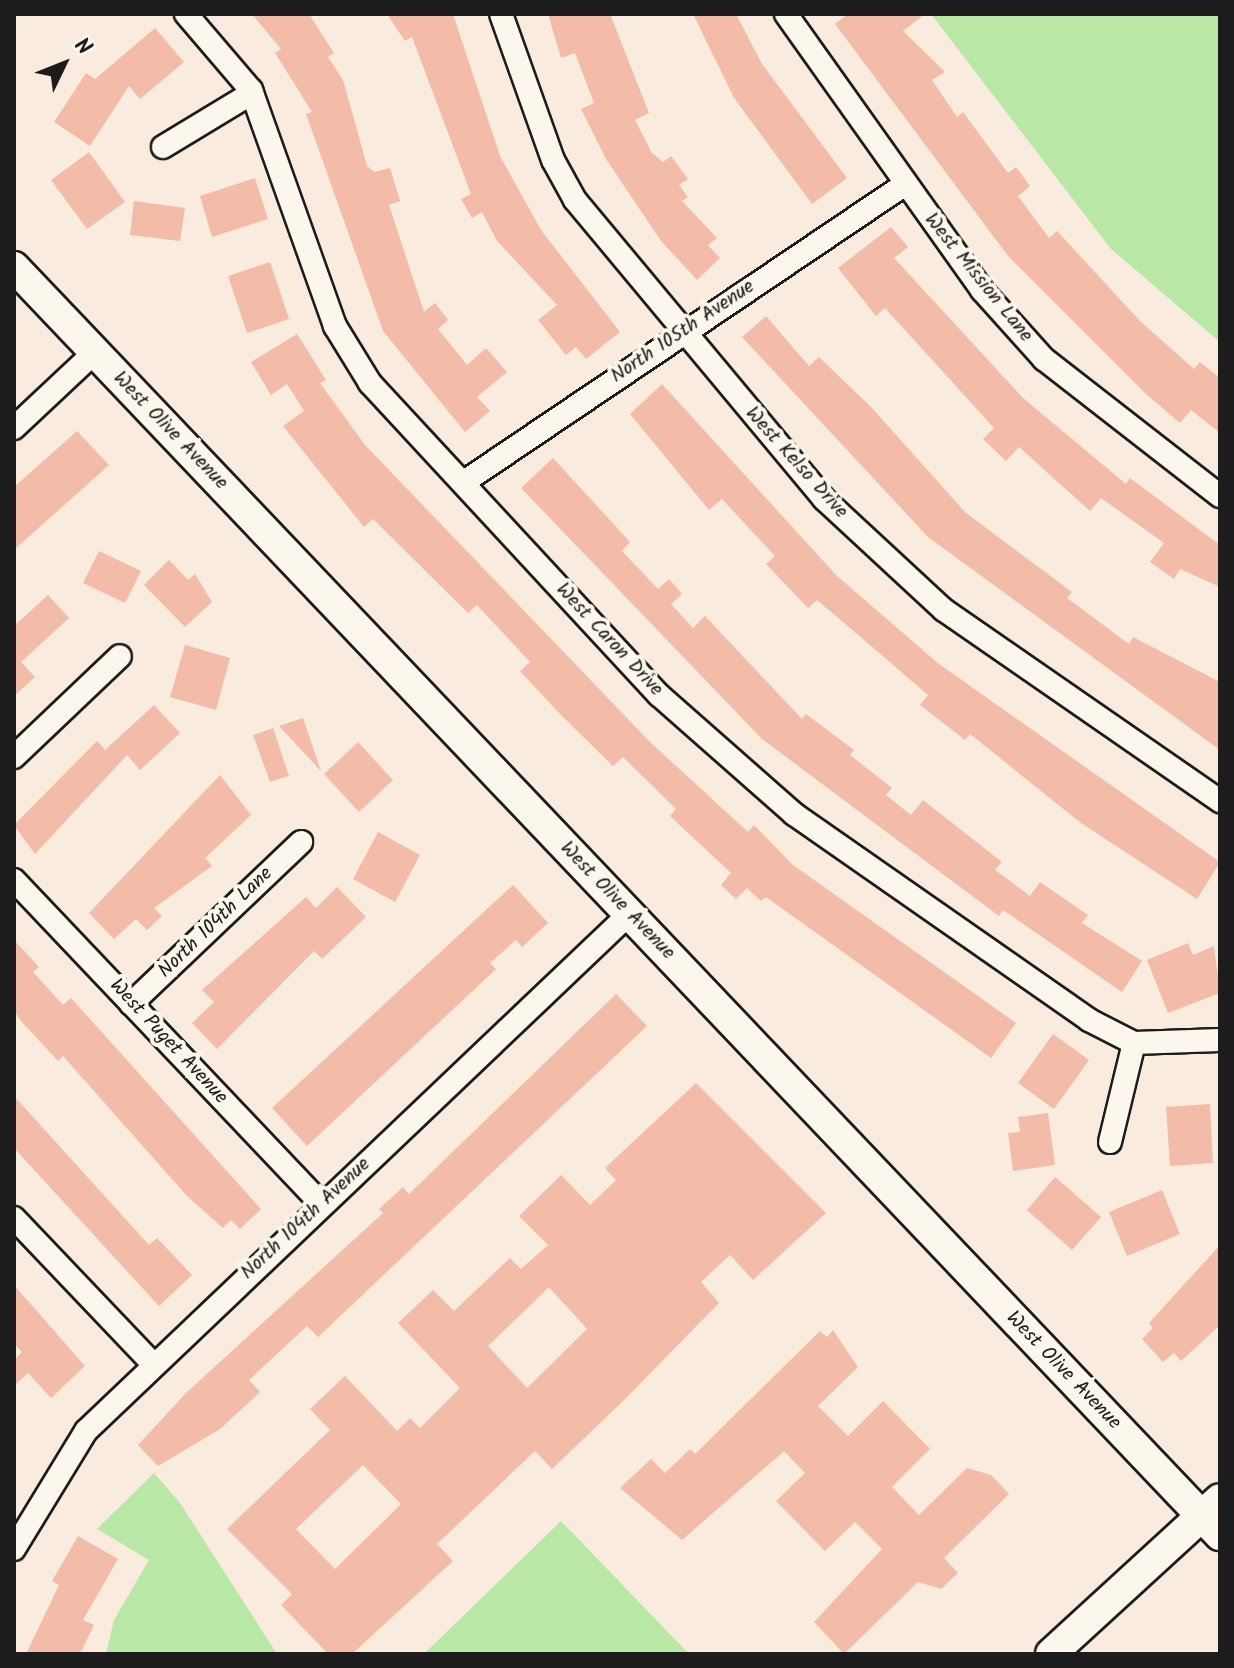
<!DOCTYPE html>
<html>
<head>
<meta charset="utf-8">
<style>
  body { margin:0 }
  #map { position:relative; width:1234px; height:1668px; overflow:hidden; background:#f9ebde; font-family:Kalam,sans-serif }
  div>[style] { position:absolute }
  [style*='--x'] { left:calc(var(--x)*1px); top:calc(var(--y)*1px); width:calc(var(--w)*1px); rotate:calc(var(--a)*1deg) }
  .green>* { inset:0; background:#b9e7a5 }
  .building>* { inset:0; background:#f3bca8 }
  .roads { filter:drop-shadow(2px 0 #1c1c1c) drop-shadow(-2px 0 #1c1c1c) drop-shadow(0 2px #1c1c1c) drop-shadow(0 -2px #1c1c1c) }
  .street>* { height:22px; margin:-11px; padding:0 11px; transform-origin:11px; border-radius:11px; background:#fbf7ec }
  .secondary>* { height:30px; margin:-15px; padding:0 15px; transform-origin:15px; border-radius:15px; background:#fbf7ec }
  span { translate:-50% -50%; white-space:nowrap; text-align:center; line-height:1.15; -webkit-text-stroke:8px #fbf7ec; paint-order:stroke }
  .street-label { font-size:20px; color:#1c1c1c }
  .frame { position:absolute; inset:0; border:16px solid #1c1c1c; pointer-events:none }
  .north { position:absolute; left:24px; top:24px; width:80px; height:80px; -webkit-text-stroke:6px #fbf7ec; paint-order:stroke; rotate:47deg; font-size:22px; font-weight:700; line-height:32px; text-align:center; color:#1c1c1c }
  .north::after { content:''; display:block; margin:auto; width:28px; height:36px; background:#1c1c1c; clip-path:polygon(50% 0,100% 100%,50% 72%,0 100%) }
</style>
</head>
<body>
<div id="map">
  <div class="green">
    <i style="clip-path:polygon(931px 14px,1220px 14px,1220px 342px,1111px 249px)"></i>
    <i style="clip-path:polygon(154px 1473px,180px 1503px,277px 1654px,106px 1654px,114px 1620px,149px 1560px,97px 1529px)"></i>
    <i style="clip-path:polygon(561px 1521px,688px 1653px,424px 1654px)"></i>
  </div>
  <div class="building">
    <i style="clip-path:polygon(252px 14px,309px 14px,334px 53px,328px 57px,343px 80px,367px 166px,374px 172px,390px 168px,400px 201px,389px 205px,424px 312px,435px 303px,448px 320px,438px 329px,467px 365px,486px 348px,507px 372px,477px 397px,490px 411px,465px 432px,383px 331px,306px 114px,312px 112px,275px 53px,281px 49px)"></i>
    <i style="clip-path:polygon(387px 14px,453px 14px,500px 156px,541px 230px,620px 332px,586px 359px,576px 347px,566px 355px,538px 320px,557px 305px,497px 241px,482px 212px,472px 218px,461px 199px,471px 194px,412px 37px,405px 41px)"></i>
    <i style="clip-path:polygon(548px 14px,610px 14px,649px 113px,635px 120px,652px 153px,663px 162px,671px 156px,688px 179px,679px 185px,688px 197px,682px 201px,717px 238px,708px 245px,720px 258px,697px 280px,661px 241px,606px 159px,581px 109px,594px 103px,575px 53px,561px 58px)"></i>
    <i style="clip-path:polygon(693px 14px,736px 14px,762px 64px,847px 178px,812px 204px,734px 98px)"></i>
    <i style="clip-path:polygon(848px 14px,925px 14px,903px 31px,945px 72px,932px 80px,957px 117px,963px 112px,1008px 173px,1016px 167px,1030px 186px,1018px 196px,1049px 238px,1057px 231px,1140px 321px,1194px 369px,1200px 362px,1220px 378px,1220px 433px,1191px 410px,1180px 423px,1146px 394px,1008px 256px,835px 24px)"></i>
    <i style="clip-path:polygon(155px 28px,184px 62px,140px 99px,129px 86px,90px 146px,54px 122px,86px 73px,95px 79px)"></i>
    <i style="clip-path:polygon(89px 152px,125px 202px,87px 229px,51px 180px)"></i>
    <i style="clip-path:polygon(255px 178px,268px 219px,212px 237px,200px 196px)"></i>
    <i style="clip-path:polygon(134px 201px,185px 208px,180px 241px,130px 235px)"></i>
    <i style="clip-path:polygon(891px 227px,908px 247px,894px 258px,1023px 398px,1126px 484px,1130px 478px,1220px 545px,1220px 587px,1180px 569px,1174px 579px,1150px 562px,1164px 543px,1101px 498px,1090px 511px,1019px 447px,1006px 461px,983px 439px,994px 428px,885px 308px,876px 316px,838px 268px)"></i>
    <i style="clip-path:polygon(270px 262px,289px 319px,247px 333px,228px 276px)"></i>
    <i style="clip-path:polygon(766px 316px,809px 366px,819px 357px,871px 407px,965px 512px,1072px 592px,1067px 598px,1129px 644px,1133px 637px,1220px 682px,1220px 750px,928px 537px,742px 337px)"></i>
    <i style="clip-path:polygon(297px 334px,326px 380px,320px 383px,365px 445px,650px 742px,748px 832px,754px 825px,793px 865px,1016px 1023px,991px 1058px,766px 897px,761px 901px,747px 888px,736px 899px,721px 885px,731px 873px,670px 816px,676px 809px,623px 757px,613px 766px,561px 715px,520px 671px,530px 662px,477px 605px,468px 613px,373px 519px,364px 527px,283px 426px,304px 411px,287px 384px,271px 395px,251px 362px)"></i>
    <i style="clip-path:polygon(662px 384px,837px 576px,939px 664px,1220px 862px,1197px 899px,1081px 823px,970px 734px,965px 740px,920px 705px,928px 695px,870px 645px,817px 600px,808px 608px,766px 564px,775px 556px,722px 499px,709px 510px,630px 414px)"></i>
    <i style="clip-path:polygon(77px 431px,109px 465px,14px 550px,14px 487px)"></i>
    <i style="clip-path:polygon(553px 458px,630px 542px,622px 551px,658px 589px,669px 579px,682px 594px,671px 604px,693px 628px,705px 616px,802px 719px,806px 714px,854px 750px,850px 755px,892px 788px,886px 795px,911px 815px,923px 800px,1002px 862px,995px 870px,1030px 896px,1040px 882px,1088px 915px,1082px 923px,1142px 961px,1122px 992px,1003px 910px,999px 916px,762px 739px,521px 488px)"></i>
    <i style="clip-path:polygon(99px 551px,141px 571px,125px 603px,83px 583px)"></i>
    <i style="clip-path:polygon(169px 560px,188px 580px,195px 574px,212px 602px,185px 627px,144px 585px)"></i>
    <i style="clip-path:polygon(48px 595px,69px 618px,21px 662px,35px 677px,14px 696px,14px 626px)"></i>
    <i style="clip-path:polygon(185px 645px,230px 658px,216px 710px,170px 697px)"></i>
    <i style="clip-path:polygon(154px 705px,180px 733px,140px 770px,127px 755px,35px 854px,14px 825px,97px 741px,105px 750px)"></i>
    <i style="clip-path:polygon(303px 718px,321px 771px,279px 726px)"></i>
    <i style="clip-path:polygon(273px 728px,289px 776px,270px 782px,253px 735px)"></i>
    <i style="clip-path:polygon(358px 742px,393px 780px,359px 812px,324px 774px)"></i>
    <i style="clip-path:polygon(220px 775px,251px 815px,205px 858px,212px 866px,154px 908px,162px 916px,147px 930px,136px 919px,114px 939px,89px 913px)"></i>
    <i style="clip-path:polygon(378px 832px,420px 855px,395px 902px,353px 879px)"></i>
    <i style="clip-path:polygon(513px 885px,548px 923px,522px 947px,516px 940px,490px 963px,496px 969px,307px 1146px,272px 1108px)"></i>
    <i style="clip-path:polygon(337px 887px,366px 917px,322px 959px,314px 951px,217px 1049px,192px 1023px,214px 1002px,202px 990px,306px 897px,316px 908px)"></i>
    <i style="clip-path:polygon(14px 940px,39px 967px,33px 972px,63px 1005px,71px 998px,261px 1209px,240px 1229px,231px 1220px,223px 1228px,187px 1196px,63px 1056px,58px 1061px,21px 1021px,14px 1010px)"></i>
    <i style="clip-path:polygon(1188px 943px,1193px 955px,1214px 946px,1220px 993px,1168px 1013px,1147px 960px)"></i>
    <i style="clip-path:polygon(616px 994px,647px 1026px,318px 1337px,307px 1326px,249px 1380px,260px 1392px,220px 1429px,158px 1466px,138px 1445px,186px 1393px,383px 1213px,379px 1209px,403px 1187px,409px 1194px)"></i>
    <i style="clip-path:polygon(1053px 1034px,1089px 1060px,1054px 1109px,1018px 1083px)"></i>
    <i style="clip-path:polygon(evenodd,696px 1083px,826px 1213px,753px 1280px,730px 1255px,701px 1282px,719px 1303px,624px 1400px,552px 1469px,535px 1451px,437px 1544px,453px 1561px,352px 1654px,328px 1654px,281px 1605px,292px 1594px,227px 1529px,330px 1430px,310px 1409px,345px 1376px,397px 1431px,410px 1418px,420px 1428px,460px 1388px,398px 1323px,433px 1290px,454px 1311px,510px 1258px,521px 1269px,548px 1245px,519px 1216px,561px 1175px,590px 1205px,616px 1180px,605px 1168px,696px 1083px,549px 1287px,587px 1329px,527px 1388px,488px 1346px,549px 1287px,696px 1083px,363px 1465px,401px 1504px,335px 1569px,296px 1529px,363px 1465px)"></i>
    <i style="clip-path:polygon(14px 1096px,149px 1245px,157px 1238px,192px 1275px,159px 1306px,14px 1148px)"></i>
    <i style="clip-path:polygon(1210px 1104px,1213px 1163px,1170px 1166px,1166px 1107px)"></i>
    <i style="clip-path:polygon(1048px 1113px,1055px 1165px,1013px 1171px,1008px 1133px,1020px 1132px,1018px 1117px)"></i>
    <i style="clip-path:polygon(1055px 1177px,1101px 1217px,1072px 1250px,1027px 1210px)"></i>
    <i style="clip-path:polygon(1162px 1190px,1180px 1234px,1127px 1256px,1109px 1212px)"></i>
    <i style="clip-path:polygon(1220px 1245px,1220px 1325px,1181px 1361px,1174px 1353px,1163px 1362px,1142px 1339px,1153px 1328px,1149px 1323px)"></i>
    <i style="clip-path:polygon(14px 1285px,85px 1366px,51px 1398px,28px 1373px,14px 1386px,14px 1360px,22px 1352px,14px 1344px)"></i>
    <i style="clip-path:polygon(833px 1330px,858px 1367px,818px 1406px,848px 1436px,883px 1401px,930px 1449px,892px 1487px,919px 1515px,967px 1468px,991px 1475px,1009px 1494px,944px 1558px,958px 1573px,941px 1589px,918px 1582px,844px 1654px,814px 1622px,882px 1549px,855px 1522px,825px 1551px,776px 1501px,805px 1473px,784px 1451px,682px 1540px,620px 1488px,651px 1459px,665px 1473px,690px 1449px,695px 1454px,820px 1331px,827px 1337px)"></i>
    <i style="clip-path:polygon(78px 1536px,118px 1559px,83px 1620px,94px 1625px,80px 1654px,26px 1654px,59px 1585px,52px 1581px)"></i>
  </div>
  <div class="roads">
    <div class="street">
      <i style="--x:186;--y:14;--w:100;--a:49.5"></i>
      <i style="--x:251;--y:90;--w:251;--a:70.4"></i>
      <i style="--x:335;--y:326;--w:67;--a:58.4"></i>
      <i style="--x:370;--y:383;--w:425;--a:47.2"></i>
      <i style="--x:659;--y:695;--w:180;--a:41.4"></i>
      <i style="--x:794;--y:814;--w:360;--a:34.9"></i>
      <i style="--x:1089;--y:1020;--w:51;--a:27.1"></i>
      <i style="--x:1134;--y:1043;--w:86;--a:-2"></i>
      <i style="--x:501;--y:14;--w:155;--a:70.4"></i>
      <i style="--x:553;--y:160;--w:46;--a:61.2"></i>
      <i style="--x:575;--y:200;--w:389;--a:50.2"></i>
      <i style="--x:824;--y:499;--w:163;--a:42.8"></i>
      <i style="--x:944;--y:610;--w:336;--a:34.7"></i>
      <i style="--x:786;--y:14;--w:339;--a:54.6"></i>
      <i style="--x:982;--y:290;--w:93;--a:48.1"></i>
      <i style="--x:1044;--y:359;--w:223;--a:37.9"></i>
      <i style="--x:163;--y:147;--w:104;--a:-31.2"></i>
      <i style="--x:14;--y:428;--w:111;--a:-43.2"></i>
      <i style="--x:464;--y:482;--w:531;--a:-34.02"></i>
      <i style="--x:14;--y:757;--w:146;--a:-43.6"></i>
      <i style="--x:14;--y:880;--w:448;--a:46.5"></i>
      <i style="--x:131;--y:1004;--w:235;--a:-43.6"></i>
      <i style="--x:1110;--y:1142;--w:102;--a:-76.4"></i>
      <i style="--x:14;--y:1218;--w:202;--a:46.4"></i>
      <i style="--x:14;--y:1549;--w:138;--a:-58.6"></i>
      <i style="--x:86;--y:1431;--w:750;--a:-43.59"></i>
    </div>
    <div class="secondary">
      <i style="--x:14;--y:267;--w:1750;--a:46.44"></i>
      <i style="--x:1051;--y:1654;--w:229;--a:-42.5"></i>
    </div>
  </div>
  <div class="street-label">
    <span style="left:978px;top:278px;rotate:51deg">West Mission Lane</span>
    <span style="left:683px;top:332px;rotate:-34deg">North 105th Avenue</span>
    <span style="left:170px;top:431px;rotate:46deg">West Olive Avenue</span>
    <span style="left:796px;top:463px;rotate:48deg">West Kelso Drive</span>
    <span style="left:609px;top:640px;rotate:47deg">West Caron Drive</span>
    <span style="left:617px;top:901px;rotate:46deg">West Olive Avenue</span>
    <span style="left:216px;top:923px;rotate:-44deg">North 104th Lane</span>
    <span style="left:168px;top:1042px;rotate:47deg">West Puget Avenue</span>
    <span style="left:306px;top:1219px;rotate:-43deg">North 104th Avenue</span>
    <span style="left:1063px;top:1371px;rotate:46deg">West Olive Avenue</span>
  </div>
  <div class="frame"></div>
  <div class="north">N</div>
</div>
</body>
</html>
